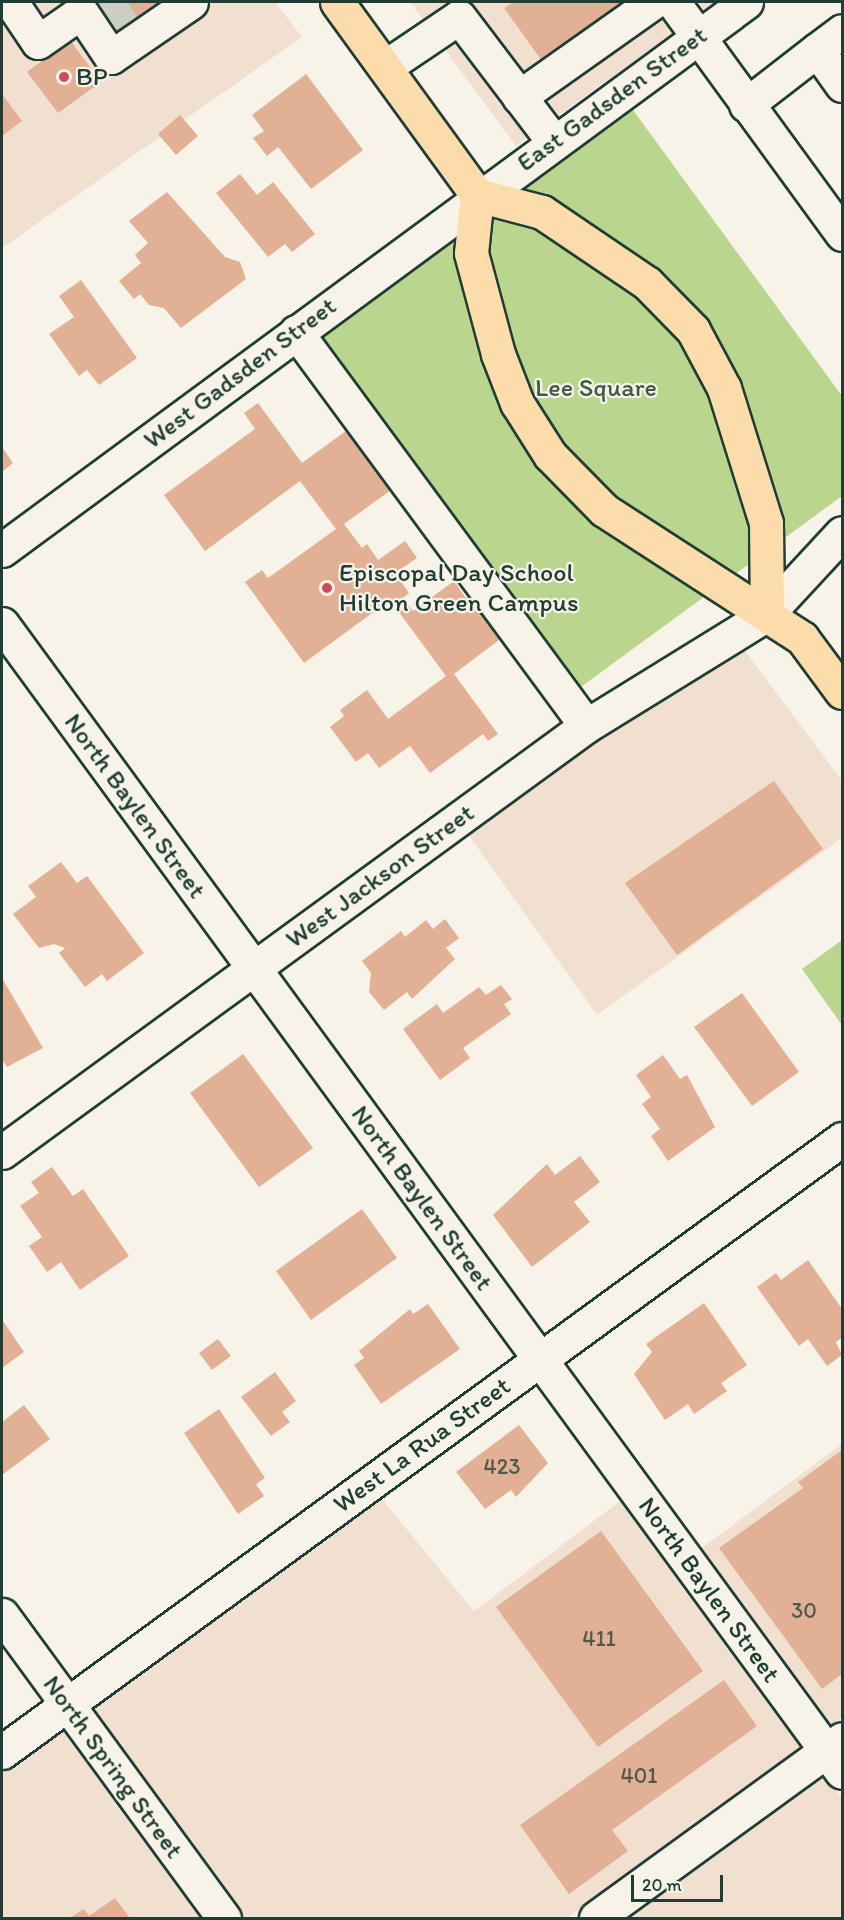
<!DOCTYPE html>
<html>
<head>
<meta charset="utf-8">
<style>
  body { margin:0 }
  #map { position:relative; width:844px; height:1920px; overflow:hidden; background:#f7f3e8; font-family:Itim,sans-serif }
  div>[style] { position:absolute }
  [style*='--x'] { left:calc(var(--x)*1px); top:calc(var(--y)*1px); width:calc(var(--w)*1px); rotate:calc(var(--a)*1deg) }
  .built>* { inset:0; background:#f1dfcf }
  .green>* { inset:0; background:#bad68e }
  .building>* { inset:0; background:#e2b095 }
  .minor-tunnel>* { height:33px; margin-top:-16.5px; transform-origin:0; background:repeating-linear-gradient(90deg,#cccfc4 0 33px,transparent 0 49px) }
  .roads { filter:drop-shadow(2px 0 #1f3d34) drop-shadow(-2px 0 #1f3d34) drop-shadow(0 2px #1f3d34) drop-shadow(0 -2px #1f3d34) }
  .minor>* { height:33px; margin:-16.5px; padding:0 16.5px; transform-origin:16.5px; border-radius:16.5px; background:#f7f3e8 }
  .major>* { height:33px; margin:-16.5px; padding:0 16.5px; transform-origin:16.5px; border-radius:16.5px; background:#fddcac }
  .dots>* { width:16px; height:16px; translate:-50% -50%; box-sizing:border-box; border:3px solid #f7f3e8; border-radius:50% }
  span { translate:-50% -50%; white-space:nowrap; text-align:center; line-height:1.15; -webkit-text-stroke:4.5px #f7f3e8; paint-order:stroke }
  .number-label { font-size:22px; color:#505a4c }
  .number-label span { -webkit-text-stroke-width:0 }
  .poi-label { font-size:26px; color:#1f3d34 }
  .left { translate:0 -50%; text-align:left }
  .street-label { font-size:26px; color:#1f3d34 }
  .park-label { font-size:26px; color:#3e5c46 }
  .frame { position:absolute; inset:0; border:3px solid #1f3d34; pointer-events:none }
  .scale { position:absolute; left:631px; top:1875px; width:92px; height:27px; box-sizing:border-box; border:3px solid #1f3d34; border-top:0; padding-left:8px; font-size:18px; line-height:21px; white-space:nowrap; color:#1f3d34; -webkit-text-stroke:4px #f7f3e8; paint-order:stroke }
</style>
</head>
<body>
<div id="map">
  <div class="built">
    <i style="clip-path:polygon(21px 2px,275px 2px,302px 37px,2px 248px,2px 16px)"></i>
    <i style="clip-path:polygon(410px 2px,716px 2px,516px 146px)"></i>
    <i style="clip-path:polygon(736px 639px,842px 781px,842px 838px,597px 1015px,468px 834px)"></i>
    <i style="clip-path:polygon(842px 1444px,842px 1717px,829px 1727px,699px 1550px)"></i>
    <i style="clip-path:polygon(380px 1497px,474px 1611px,623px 1499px,804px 1745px,567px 1918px,243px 1918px,90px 1709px)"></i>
    <i style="clip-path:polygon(65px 1728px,205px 1918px,2px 1918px,2px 1774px)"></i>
    <i style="clip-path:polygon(824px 1774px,842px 1798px,842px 1918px,626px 1918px)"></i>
  </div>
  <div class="green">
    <i style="clip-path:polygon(633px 110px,842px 396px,842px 496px,578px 689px,320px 339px)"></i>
    <i style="clip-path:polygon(842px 940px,842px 1025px,802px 969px)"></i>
  </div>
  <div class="building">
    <i style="clip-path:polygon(94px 2px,162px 2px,118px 34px)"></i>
    <i style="clip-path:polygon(514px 2px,625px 2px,542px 61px,504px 8px)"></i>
    <i style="clip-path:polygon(70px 40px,101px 82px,58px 113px,27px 72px)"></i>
    <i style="clip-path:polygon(306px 74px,363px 150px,311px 189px,278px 147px,267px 156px,253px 138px,264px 131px,252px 115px)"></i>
    <i style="clip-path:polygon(2px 94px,22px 121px,2px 136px)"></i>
    <i style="clip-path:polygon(180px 115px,198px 136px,176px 155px,158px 134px)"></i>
    <i style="clip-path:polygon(240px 174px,257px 195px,273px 182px,315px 234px,292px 252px,285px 244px,268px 257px,216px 193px)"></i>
    <i style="clip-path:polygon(167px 192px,225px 257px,240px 262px,246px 279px,181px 328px,164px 308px,149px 305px,140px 294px,134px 299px,119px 281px,141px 263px,135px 255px,148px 243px,129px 221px)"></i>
    <i style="clip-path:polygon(81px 280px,137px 358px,99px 385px,87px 370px,79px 376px,49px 334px,74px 317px,59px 296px)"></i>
    <i style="clip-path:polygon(258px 403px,302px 463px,354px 425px,398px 485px,344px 524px,362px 548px,367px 544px,378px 560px,405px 541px,417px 558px,395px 573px,409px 593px,403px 598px,413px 611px,454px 581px,473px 608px,483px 601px,507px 634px,454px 674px,498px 734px,488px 741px,483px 734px,430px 773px,410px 746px,379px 768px,368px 753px,356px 762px,330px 727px,344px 716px,340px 710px,367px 690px,388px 719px,446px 676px,390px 600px,304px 663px,245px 582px,262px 570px,268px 578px,336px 529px,300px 481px,205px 551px,164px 495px,255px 429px,244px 413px)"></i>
    <i style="clip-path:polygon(2px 447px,13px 463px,2px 472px)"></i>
    <i style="clip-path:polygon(774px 781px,823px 849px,677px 955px,625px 883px)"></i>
    <i style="clip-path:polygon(61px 862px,77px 883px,87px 876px,144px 953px,107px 981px,102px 974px,85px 987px,59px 953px,65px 948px,54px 944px,39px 948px,13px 914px,36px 897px,28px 886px)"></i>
    <i style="clip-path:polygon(445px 919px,459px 938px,446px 948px,455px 959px,412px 999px,407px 992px,384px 1010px,369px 992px,371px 973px,362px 961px,401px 931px,405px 937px,426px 920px,433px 929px)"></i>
    <i style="clip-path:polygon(2px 978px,43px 1048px,7px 1067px,2px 1059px)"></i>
    <i style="clip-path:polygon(501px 985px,512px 999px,504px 1004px,511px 1014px,463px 1048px,470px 1058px,440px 1080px,403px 1029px,437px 1004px,443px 1013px,479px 987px,486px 995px)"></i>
    <i style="clip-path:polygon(742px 993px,799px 1072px,752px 1106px,694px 1027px)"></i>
    <i style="clip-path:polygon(243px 1054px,313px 1148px,259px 1187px,190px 1093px)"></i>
    <i style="clip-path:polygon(663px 1055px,680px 1079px,687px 1075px,715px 1127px,668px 1161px,651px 1136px,660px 1129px,642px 1104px,651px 1097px,636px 1075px)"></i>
    <i style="clip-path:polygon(580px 1156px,600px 1182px,574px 1202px,590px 1222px,532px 1267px,493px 1215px,547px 1164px,555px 1175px)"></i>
    <i style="clip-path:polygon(52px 1167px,73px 1196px,83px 1189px,129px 1256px,80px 1290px,61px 1262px,47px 1272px,29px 1246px,42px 1237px,20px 1206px,39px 1193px,31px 1182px)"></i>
    <i style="clip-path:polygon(362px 1209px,397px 1258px,311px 1320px,276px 1271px)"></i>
    <i style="clip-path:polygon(808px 1260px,842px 1309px,842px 1338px,836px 1342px,842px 1355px,827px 1366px,808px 1339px,799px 1346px,757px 1287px,776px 1273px,781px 1280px)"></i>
    <i style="clip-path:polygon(704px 1303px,747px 1365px,721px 1383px,727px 1391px,694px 1414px,688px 1404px,665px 1420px,634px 1374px,652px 1352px,646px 1344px)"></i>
    <i style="clip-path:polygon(428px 1304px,460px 1349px,381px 1404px,354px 1365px,364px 1358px,359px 1351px,410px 1309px,413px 1314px)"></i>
    <i style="clip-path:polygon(3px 1321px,24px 1352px,2px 1368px,2px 1322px)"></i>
    <i style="clip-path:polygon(218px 1339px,231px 1356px,212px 1370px,199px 1353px)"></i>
    <i style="clip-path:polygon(275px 1372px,296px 1401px,282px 1412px,290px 1422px,271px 1436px,241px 1397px)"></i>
    <i style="clip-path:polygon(24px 1405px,50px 1439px,2px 1475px,2px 1422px)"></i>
    <i style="clip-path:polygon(219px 1409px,265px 1478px,256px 1484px,264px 1496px,238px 1514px,184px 1433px)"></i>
    <i style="clip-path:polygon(519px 1425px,548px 1463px,516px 1497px,511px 1490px,485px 1509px,456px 1472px)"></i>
    <i style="clip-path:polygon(842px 1450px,842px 1674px,822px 1689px,719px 1548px,803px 1488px,798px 1482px)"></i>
    <i style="clip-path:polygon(601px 1531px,703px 1671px,598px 1747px,496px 1607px)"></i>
    <i style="clip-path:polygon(724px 1680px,757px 1726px,612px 1830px,628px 1851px,569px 1894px,520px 1825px)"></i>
    <i style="clip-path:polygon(115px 1898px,130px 1918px,70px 1918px,84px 1909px,89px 1916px)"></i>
  </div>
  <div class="minor-tunnel">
    <i style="--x:105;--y:17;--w:27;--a:-33"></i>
  </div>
  <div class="roads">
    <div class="minor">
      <i style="--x:11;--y:2;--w:48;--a:56"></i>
      <i style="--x:38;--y:42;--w:52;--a:-34.9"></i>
      <i style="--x:81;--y:12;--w:54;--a:56.3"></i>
      <i style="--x:111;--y:57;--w:97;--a:-34.5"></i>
      <i style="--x:673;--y:2;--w:287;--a:53.9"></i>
      <i style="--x:817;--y:50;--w:31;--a:-37"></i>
      <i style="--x:385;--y:67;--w:89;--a:-34"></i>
      <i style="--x:459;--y:17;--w:156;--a:52.8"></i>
      <i style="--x:519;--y:97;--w:164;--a:-35.3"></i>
      <i style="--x:746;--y:105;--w:90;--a:-37.8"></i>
      <i style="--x:817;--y:50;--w:43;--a:54.5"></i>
      <i style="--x:296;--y:332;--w:489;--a:53.6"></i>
      <i style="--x:2;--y:550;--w:924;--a:-36.37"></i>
      <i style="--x:2;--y:624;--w:1422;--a:53.81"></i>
      <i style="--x:2;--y:1152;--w:723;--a:-36.11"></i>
      <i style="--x:586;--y:726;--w:213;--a:-31.7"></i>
      <i style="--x:767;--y:614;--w:110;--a:-47.2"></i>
      <i style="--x:2;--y:1615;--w:376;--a:53.8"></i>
      <i style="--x:2;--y:1752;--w:1040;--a:-36.12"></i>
      <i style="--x:596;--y:1918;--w:304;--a:-36"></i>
    </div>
    <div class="major">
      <i style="--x:337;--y:2;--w:238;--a:54"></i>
      <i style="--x:477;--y:195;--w:67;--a:14.7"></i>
      <i style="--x:542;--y:212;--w:127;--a:34.1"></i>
      <i style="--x:647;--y:283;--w:66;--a:45.6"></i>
      <i style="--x:693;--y:330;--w:66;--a:61.9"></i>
      <i style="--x:724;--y:388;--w:141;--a:72.7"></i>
      <i style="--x:766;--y:523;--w:91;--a:89.4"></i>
      <i style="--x:477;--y:195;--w:58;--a:95.9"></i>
      <i style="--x:471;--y:253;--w:105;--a:75"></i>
      <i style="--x:498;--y:354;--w:53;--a:68.8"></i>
      <i style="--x:517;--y:403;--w:62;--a:57.6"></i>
      <i style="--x:550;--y:455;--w:77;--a:45.5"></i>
      <i style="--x:604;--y:510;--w:236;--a:32.9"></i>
      <i style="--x:802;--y:638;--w:67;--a:53.5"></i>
    </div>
  </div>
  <div class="dots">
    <i style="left:64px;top:77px;background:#d1495b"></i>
    <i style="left:327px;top:588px;background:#d1495b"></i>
  </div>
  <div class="number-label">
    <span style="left:502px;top:1467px">423</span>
    <span style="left:804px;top:1611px">30</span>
    <span style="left:599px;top:1639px">411</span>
    <span style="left:639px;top:1776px">401</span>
  </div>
  <div class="poi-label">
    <span class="left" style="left:76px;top:77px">BP</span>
    <span class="left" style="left:339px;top:588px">Episcopal Day School<br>Hilton Green Campus</span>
  </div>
  <div class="street-label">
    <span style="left:612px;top:99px;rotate:-36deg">East Gadsden Street</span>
    <span style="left:240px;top:373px;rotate:-37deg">West Gadsden Street</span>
    <span style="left:135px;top:806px;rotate:54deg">North Baylen Street</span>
    <span style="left:380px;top:876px;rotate:-36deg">West Jackson Street</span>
    <span style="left:422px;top:1198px;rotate:54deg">North Baylen Street</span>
    <span style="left:422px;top:1445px;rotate:-36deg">West La Rua Street</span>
    <span style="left:709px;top:1590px;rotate:54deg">North Baylen Street</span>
    <span style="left:113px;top:1767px;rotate:54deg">North Spring Street</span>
  </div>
  <div class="park-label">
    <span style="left:596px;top:388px">Lee Square</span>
  </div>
  <div class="frame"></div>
  <div class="scale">20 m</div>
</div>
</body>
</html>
